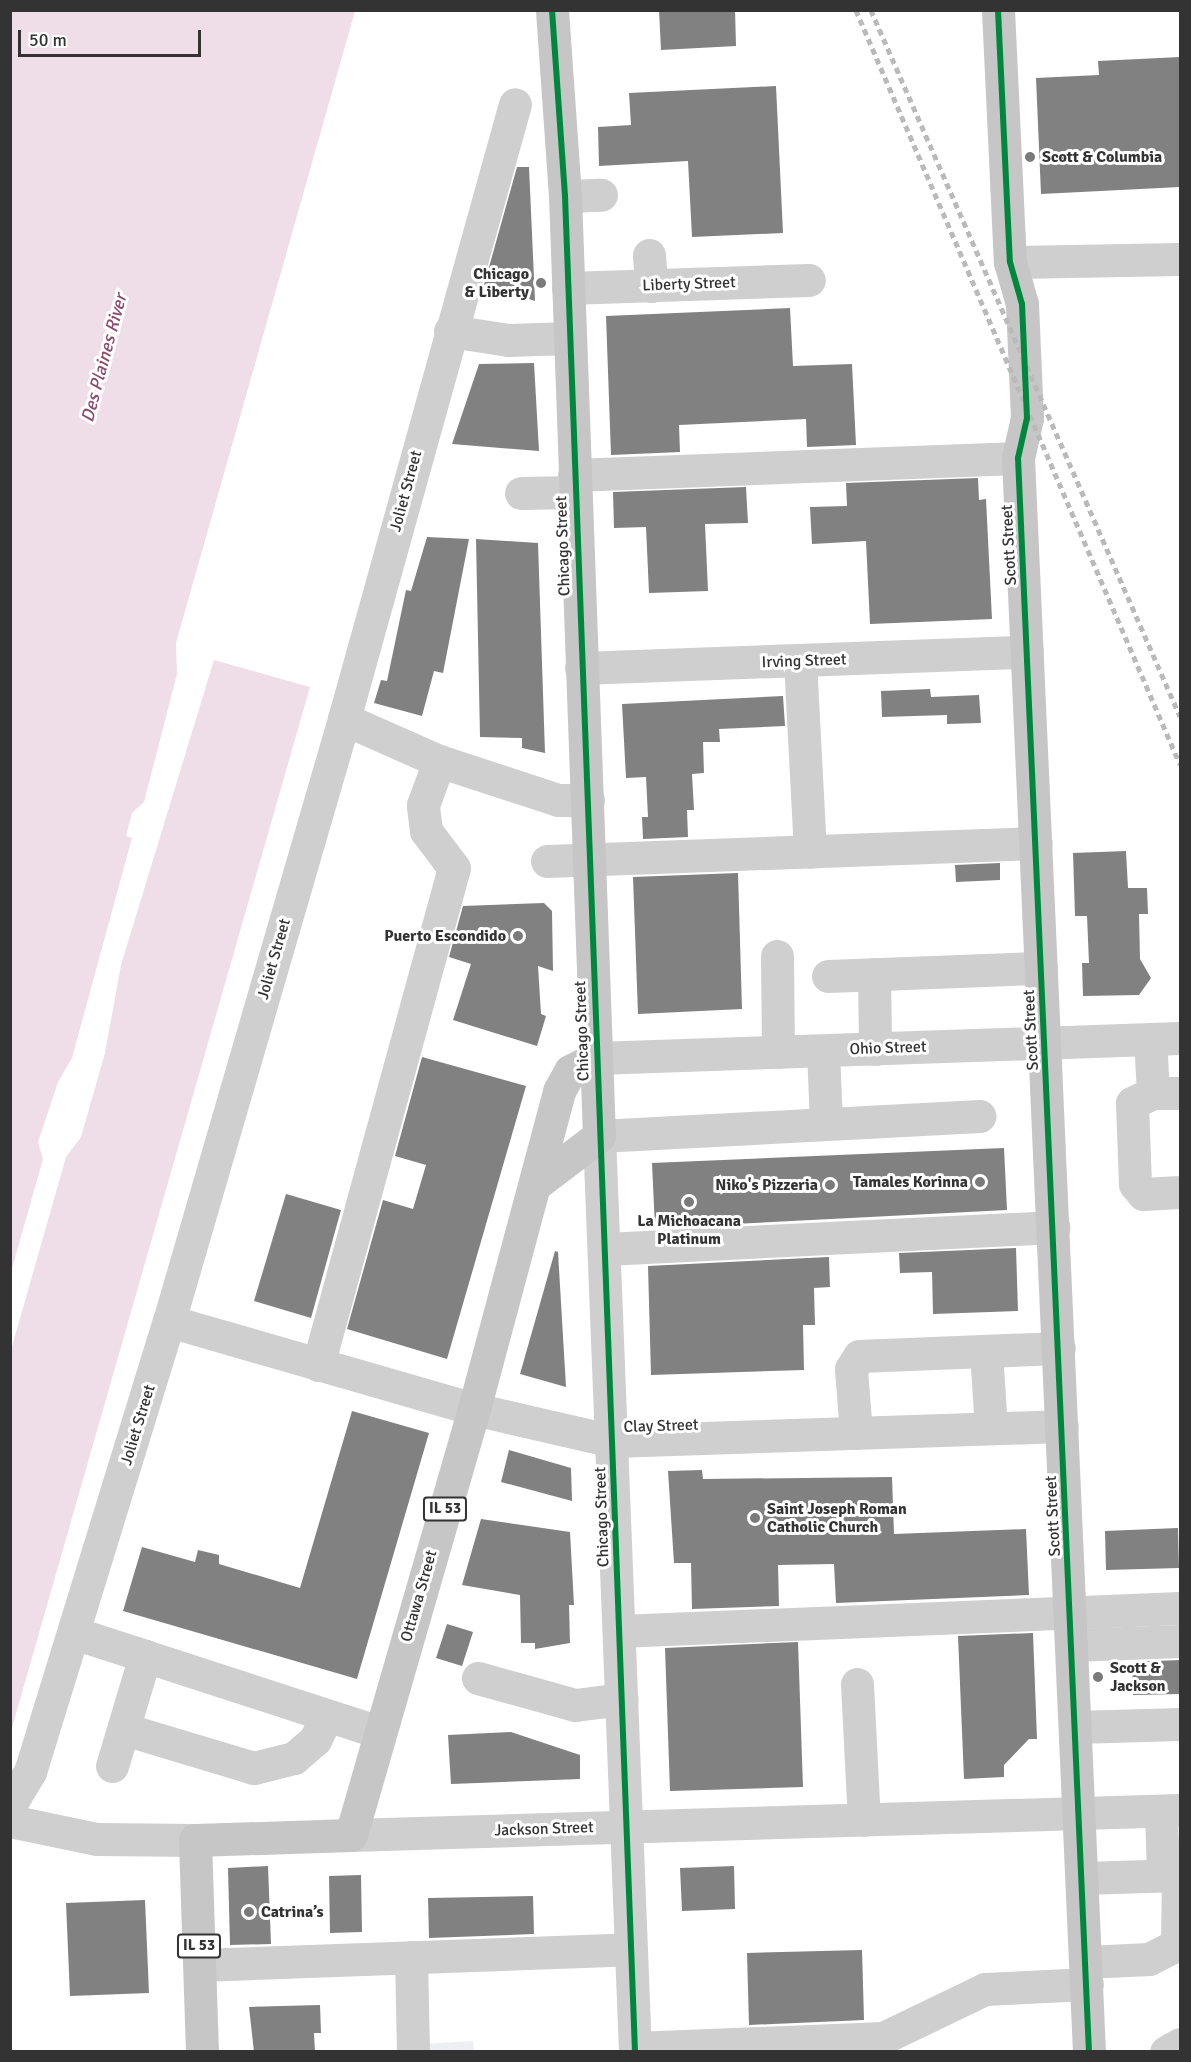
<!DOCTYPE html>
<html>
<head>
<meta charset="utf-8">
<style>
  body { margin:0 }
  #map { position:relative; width:1191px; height:2062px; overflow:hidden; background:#fff; font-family:Signika,sans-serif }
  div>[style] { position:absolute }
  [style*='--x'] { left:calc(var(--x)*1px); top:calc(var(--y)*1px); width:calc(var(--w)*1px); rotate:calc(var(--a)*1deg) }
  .green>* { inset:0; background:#edeff2 }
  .water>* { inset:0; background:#efdee7 }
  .building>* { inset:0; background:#818181 }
  .minor>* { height:33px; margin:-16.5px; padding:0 16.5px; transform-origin:16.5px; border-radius:16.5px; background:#cfcfcf }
  .major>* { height:33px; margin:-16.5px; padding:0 16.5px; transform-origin:16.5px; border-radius:16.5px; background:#c6c6c6 }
  .rail>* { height:4.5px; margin-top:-2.25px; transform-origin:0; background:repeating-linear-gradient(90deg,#bababa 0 6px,transparent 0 10.5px) }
  .cycleway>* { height:6px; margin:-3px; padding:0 3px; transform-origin:3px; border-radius:3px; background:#00873e }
  .dots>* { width:16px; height:16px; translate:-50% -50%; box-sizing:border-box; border:3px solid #fff; border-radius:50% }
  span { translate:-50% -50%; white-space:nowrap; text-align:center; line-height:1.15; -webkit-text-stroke:6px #fff; paint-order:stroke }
  .shield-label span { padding:2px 4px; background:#fff; border:2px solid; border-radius:4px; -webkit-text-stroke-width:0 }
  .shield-label { font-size:15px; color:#333; font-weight:700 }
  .poi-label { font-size:16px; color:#333; font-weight:700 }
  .left { translate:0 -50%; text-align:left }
  .right { translate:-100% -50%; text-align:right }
  .street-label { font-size:16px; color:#333 }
  .water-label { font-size:18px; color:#8c4a6d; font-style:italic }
  .frame { position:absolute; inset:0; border:12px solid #333; pointer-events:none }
  .scale { position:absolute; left:18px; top:30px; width:183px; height:27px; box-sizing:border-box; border:3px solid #333; border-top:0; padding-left:8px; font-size:18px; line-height:21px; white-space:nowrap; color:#333; -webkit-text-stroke:4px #fff; paint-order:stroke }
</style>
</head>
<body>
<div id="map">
  <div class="green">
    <i style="clip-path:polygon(473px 2041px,474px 2051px,422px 2051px,422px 2044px)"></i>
  </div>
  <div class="water">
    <i style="clip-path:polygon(11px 10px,355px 11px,176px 643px,177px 674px,144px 802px,132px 813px,126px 836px,132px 838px,72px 1058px,58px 1082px,38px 1142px,43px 1159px,11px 1272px)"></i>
    <i style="clip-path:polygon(214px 660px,310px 687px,11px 1731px,11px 1350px,66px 1157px,81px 1137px,105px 1053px,121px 965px)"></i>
  </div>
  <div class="building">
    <i style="clip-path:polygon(659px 10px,735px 10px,736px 46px,661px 50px)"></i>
    <i style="clip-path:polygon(1180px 57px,1180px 187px,1041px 194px,1036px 78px,1099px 75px,1098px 61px)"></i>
    <i style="clip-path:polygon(776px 86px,783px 233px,692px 237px,688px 161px,599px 166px,598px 127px,631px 125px,629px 93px)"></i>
    <i style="clip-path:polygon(517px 167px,529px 167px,535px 301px,484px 285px)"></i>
    <i style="clip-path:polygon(790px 308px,793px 366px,852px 364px,856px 445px,807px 447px,806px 419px,679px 425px,680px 452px,611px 455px,606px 316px)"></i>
    <i style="clip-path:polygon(534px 363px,539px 451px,452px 444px,479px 364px)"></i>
    <i style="clip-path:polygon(978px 478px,979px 500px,986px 499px,992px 619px,870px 624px,866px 541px,812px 544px,810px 507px,847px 506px,846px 483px)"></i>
    <i style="clip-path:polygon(746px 487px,748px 523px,705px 524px,708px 591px,649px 593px,646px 527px,614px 528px,613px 492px)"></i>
    <i style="clip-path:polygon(427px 537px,469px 539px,443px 673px,434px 671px,422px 716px,374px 703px,381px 680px,387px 681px,406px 590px,411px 591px)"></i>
    <i style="clip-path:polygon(476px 539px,538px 543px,545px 753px,522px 748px,522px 738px,480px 737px)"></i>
    <i style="clip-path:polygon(930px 689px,931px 697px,979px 695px,981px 723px,947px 724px,947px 715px,882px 717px,881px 691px)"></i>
    <i style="clip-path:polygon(783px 696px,785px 726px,719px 729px,720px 742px,703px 742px,704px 773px,692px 774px,694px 810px,687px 810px,688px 837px,643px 839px,642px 817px,648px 817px,646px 777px,626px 778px,622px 704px)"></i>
    <i style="clip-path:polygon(1126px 851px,1128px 888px,1147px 888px,1148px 914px,1139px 914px,1140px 959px,1151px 978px,1139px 995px,1083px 996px,1082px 963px,1089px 963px,1087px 916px,1075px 916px,1073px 853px)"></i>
    <i style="clip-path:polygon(1000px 863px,1000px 880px,956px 882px,955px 865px)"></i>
    <i style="clip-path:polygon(738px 873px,742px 1009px,638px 1014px,633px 877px)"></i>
    <i style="clip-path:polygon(544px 903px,552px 911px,553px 971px,538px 966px,541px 1014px,546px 1016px,537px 1046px,453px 1020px,471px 964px,449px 957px,463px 906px)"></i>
    <i style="clip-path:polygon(422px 1057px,526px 1086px,447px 1359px,347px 1329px,383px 1200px,413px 1209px,426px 1165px,395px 1156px)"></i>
    <i style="clip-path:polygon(1004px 1148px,1007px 1210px,655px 1228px,652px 1163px)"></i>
    <i style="clip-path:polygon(286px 1194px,341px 1210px,311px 1318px,254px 1301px)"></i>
    <i style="clip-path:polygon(1016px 1248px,1018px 1311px,933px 1314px,932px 1272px,900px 1273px,899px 1253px)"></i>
    <i style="clip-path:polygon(555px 1251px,558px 1252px,566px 1387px,520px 1374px)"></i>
    <i style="clip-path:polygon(829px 1257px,830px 1287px,814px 1288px,815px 1325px,803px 1325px,804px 1370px,651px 1375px,648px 1266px)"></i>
    <i style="clip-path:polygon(352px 1411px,429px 1433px,357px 1679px,123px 1611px,142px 1547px,195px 1562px,198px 1550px,219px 1555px,219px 1564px,300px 1588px)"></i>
    <i style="clip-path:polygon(509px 1450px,571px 1468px,572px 1501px,501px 1482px)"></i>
    <i style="clip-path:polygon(702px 1470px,703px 1479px,892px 1477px,894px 1534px,1026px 1529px,1029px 1595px,836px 1603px,834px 1564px,778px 1565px,779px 1606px,692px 1609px,691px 1563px,674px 1563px,668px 1471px)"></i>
    <i style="clip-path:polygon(481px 1519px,570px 1532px,574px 1605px,569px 1605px,570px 1643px,535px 1649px,535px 1643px,521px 1643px,520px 1595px,462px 1585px)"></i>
    <i style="clip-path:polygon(1178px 1528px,1179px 1568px,1106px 1570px,1105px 1531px)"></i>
    <i style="clip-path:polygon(447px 1624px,473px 1632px,462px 1666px,436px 1658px)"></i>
    <i style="clip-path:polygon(1033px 1633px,1037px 1739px,1029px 1739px,1004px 1765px,1004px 1777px,964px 1779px,958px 1636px)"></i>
    <i style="clip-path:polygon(798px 1642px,803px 1787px,670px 1791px,665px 1648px)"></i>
    <i style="clip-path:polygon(1180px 1660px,1180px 1694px,1133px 1695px,1132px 1662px)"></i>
    <i style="clip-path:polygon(511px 1732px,580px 1755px,580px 1779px,451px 1784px,448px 1735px)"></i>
    <i style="clip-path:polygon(268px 1866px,271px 1944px,230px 1945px,228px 1868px)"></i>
    <i style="clip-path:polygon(734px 1866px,735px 1909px,682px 1911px,680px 1868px)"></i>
    <i style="clip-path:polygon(361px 1875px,362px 1932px,330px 1933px,329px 1876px)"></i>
    <i style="clip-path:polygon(533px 1896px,534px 1934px,429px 1938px,428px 1898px)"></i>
    <i style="clip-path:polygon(145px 1900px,149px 1993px,70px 1996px,66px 1903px)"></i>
    <i style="clip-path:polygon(862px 1950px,864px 2020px,749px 2025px,747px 1953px)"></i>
    <i style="clip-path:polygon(320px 2005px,321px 2033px,314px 2033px,315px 2052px,254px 2052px,249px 2007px)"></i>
  </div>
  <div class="minor">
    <i style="--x:565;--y:196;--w:36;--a:-2"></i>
    <i style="--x:649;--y:255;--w:31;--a:86"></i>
    <i style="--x:1010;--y:262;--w:170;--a:-1"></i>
    <i style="--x:568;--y:288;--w:241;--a:-1.9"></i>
    <i style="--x:450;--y:331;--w:59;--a:8.8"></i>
    <i style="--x:508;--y:340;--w:62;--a:-1.8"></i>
    <i style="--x:574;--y:475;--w:444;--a:-2.2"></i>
    <i style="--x:521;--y:493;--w:54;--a:-1.1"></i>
    <i style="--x:800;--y:661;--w:191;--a:87"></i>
    <i style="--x:581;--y:668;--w:446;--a:-2.1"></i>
    <i style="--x:344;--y:719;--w:104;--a:23.9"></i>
    <i style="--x:439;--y:761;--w:125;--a:18.1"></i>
    <i style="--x:558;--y:800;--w:30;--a:0"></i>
    <i style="--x:547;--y:861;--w:489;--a:-2.1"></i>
    <i style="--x:777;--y:956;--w:96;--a:89.4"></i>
    <i style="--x:874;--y:974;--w:75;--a:89.2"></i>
    <i style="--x:828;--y:976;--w:213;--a:-2.2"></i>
    <i style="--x:1150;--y:1039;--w:54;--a:86.8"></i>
    <i style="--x:823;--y:1051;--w:73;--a:87.6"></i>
    <i style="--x:596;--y:1058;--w:584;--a:-1.96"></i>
    <i style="--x:1180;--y:1093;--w:27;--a:180"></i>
    <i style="--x:1153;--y:1093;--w:23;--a:155"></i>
    <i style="--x:1132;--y:1103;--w:81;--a:87.9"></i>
    <i style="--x:1135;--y:1184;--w:13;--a:51"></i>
    <i style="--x:1143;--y:1194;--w:37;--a:-3"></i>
    <i style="--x:605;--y:1249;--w:449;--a:-2.8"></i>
    <i style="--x:169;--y:1321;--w:317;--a:16.1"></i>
    <i style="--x:474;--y:1409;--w:143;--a:13"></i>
    <i style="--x:613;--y:1441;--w:449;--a:-1.9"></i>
    <i style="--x:986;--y:1351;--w:77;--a:86.3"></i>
    <i style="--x:318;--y:1365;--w:515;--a:-74.7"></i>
    <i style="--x:454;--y:868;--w:46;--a:-127.1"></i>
    <i style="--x:426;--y:831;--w:26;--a:-97"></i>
    <i style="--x:423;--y:805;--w:47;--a:-70"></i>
    <i style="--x:856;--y:1433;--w:64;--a:-94.5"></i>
    <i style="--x:851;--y:1369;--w:15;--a:-58"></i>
    <i style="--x:859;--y:1356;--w:200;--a:-2.3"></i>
    <i style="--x:619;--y:1631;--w:561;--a:-2.35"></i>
    <i style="--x:74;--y:1633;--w:75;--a:17.9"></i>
    <i style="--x:1072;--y:1645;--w:108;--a:-2.1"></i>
    <i style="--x:478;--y:1678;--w:101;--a:15.6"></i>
    <i style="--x:575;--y:1705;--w:47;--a:-7.3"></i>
    <i style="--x:857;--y:1684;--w:136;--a:87.1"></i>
    <i style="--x:1076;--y:1727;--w:104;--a:-1.7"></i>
    <i style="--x:124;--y:1729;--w:136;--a:16.7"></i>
    <i style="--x:254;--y:1768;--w:41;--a:-14"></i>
    <i style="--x:294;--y:1758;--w:28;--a:-41"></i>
    <i style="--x:315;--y:1740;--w:25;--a:-64"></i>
    <i style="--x:112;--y:1766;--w:115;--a:-73.3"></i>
    <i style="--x:145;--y:1656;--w:246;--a:18"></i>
    <i style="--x:10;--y:1805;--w:39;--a:-59"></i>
    <i style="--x:30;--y:1772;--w:472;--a:-72.9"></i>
    <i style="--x:169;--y:1321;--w:627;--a:-73.79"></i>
    <i style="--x:344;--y:719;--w:638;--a:-74.46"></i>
    <i style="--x:1161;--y:1811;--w:64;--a:88.2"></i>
    <i style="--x:10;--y:1821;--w:89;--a:11.7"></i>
    <i style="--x:97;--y:1839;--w:98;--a:0.6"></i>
    <i style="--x:351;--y:1835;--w:829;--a:-1.73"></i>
    <i style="--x:1082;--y:1878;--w:98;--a:-1.8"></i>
    <i style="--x:411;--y:1957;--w:95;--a:88.8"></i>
    <i style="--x:1086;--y:1962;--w:63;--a:-2.7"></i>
    <i style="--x:1149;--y:1959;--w:31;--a:-27"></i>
    <i style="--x:1177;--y:1945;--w:70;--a:-89.2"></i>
    <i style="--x:200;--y:1965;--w:431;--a:-2.1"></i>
    <i style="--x:635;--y:2048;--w:248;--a:-2.3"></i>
    <i style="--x:883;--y:2038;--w:113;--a:-25.7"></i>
    <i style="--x:985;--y:1989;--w:102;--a:-2.8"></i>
    <i style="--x:635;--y:2052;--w:917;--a:-92.25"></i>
    <i style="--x:599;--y:1136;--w:381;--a:-3"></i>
    <i style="--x:1166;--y:2052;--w:16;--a:-30"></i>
  </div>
  <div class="major">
    <i style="--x:998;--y:10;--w:252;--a:87.3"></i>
    <i style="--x:1010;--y:262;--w:44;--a:74.1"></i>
    <i style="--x:1022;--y:304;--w:114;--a:87.5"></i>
    <i style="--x:1027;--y:418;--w:41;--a:102.7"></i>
    <i style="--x:1018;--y:458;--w:1596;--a:87.45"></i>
    <i style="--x:537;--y:1183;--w:78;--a:-37.2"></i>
    <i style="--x:599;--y:1136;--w:941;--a:-92.07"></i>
    <i style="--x:565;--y:196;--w:186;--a:-94"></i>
    <i style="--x:202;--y:2052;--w:212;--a:-91.9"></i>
    <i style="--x:195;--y:1840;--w:156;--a:-1.8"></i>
    <i style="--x:351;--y:1835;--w:443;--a:-73.9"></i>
    <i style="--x:474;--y:1409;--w:329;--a:-75"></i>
    <i style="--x:559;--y:1091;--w:23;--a:-61"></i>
    <i style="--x:570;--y:1071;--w:29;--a:-27"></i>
  </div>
  <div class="rail">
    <i style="--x:856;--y:10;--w:821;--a:66.75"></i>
    <i style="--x:871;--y:10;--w:771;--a:66.36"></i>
  </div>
  <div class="cycleway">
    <i style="--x:552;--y:10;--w:186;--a:86"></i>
    <i style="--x:565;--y:196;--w:1857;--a:87.84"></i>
    <i style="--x:998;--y:10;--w:252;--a:87.3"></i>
    <i style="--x:1010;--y:262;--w:44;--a:74.1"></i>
    <i style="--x:1022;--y:304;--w:114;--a:87.5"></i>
    <i style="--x:1027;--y:418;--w:41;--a:102.7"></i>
    <i style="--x:1018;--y:458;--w:1596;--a:87.45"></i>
  </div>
  <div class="dots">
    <i style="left:1030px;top:157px;background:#7a7a7a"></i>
    <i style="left:541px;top:283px;background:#7a7a7a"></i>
    <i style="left:518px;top:936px;background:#7a7a7a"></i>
    <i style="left:980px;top:1182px;background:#7a7a7a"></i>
    <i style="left:830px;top:1185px;background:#7a7a7a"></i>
    <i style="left:689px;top:1202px;background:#7a7a7a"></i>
    <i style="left:755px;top:1518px;background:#7a7a7a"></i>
    <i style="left:1098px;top:1677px;background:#7a7a7a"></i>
    <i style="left:249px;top:1912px;background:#7a7a7a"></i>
  </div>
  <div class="shield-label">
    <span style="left:445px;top:1509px">IL 53</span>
    <span style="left:199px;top:1946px">IL 53</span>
  </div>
  <div class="poi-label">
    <span class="left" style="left:1042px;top:157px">Scott &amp; Columbia</span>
    <span class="right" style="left:529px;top:283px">Chicago<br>&amp; Liberty</span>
    <span class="right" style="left:506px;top:936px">Puerto Escondido</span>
    <span class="right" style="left:968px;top:1182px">Tamales Korinna</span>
    <span class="right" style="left:818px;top:1185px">Niko's Pizzeria</span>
    <span style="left:689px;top:1230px">La Michoacana<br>Platinum</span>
    <span class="left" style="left:767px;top:1518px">Saint Joseph Roman<br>Catholic Church</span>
    <span class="left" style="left:1110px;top:1677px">Scott &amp;<br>Jackson</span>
    <span class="left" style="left:261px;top:1912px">Catrina’s</span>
  </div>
  <div class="street-label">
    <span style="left:689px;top:284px;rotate:-2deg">Liberty Street</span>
    <span style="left:406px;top:491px;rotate:-75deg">Joliet Street</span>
    <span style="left:1009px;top:545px;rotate:-93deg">Scott Street</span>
    <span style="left:563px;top:546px;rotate:-92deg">Chicago Street</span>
    <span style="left:804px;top:661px;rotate:-2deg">Irving Street</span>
    <span style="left:274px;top:959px;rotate:-74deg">Joliet Street</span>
    <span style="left:1031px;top:1030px;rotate:-93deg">Scott Street</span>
    <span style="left:582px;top:1031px;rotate:-92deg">Chicago Street</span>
    <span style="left:888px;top:1048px;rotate:-2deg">Ohio Street</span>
    <span style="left:138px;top:1425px;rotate:-73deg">Joliet Street</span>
    <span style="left:661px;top:1426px;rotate:-2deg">Clay Street</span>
    <span style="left:1053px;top:1516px;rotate:-93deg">Scott Street</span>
    <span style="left:602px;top:1517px;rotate:-92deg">Chicago Street</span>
    <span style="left:419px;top:1596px;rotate:-74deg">Ottawa Street</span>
    <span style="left:544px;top:1829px;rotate:-2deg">Jackson Street</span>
  </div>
  <div class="water-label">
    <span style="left:104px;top:358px;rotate:-75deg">Des Plaines River</span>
  </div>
  <div class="frame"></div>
  <div class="scale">50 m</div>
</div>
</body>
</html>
